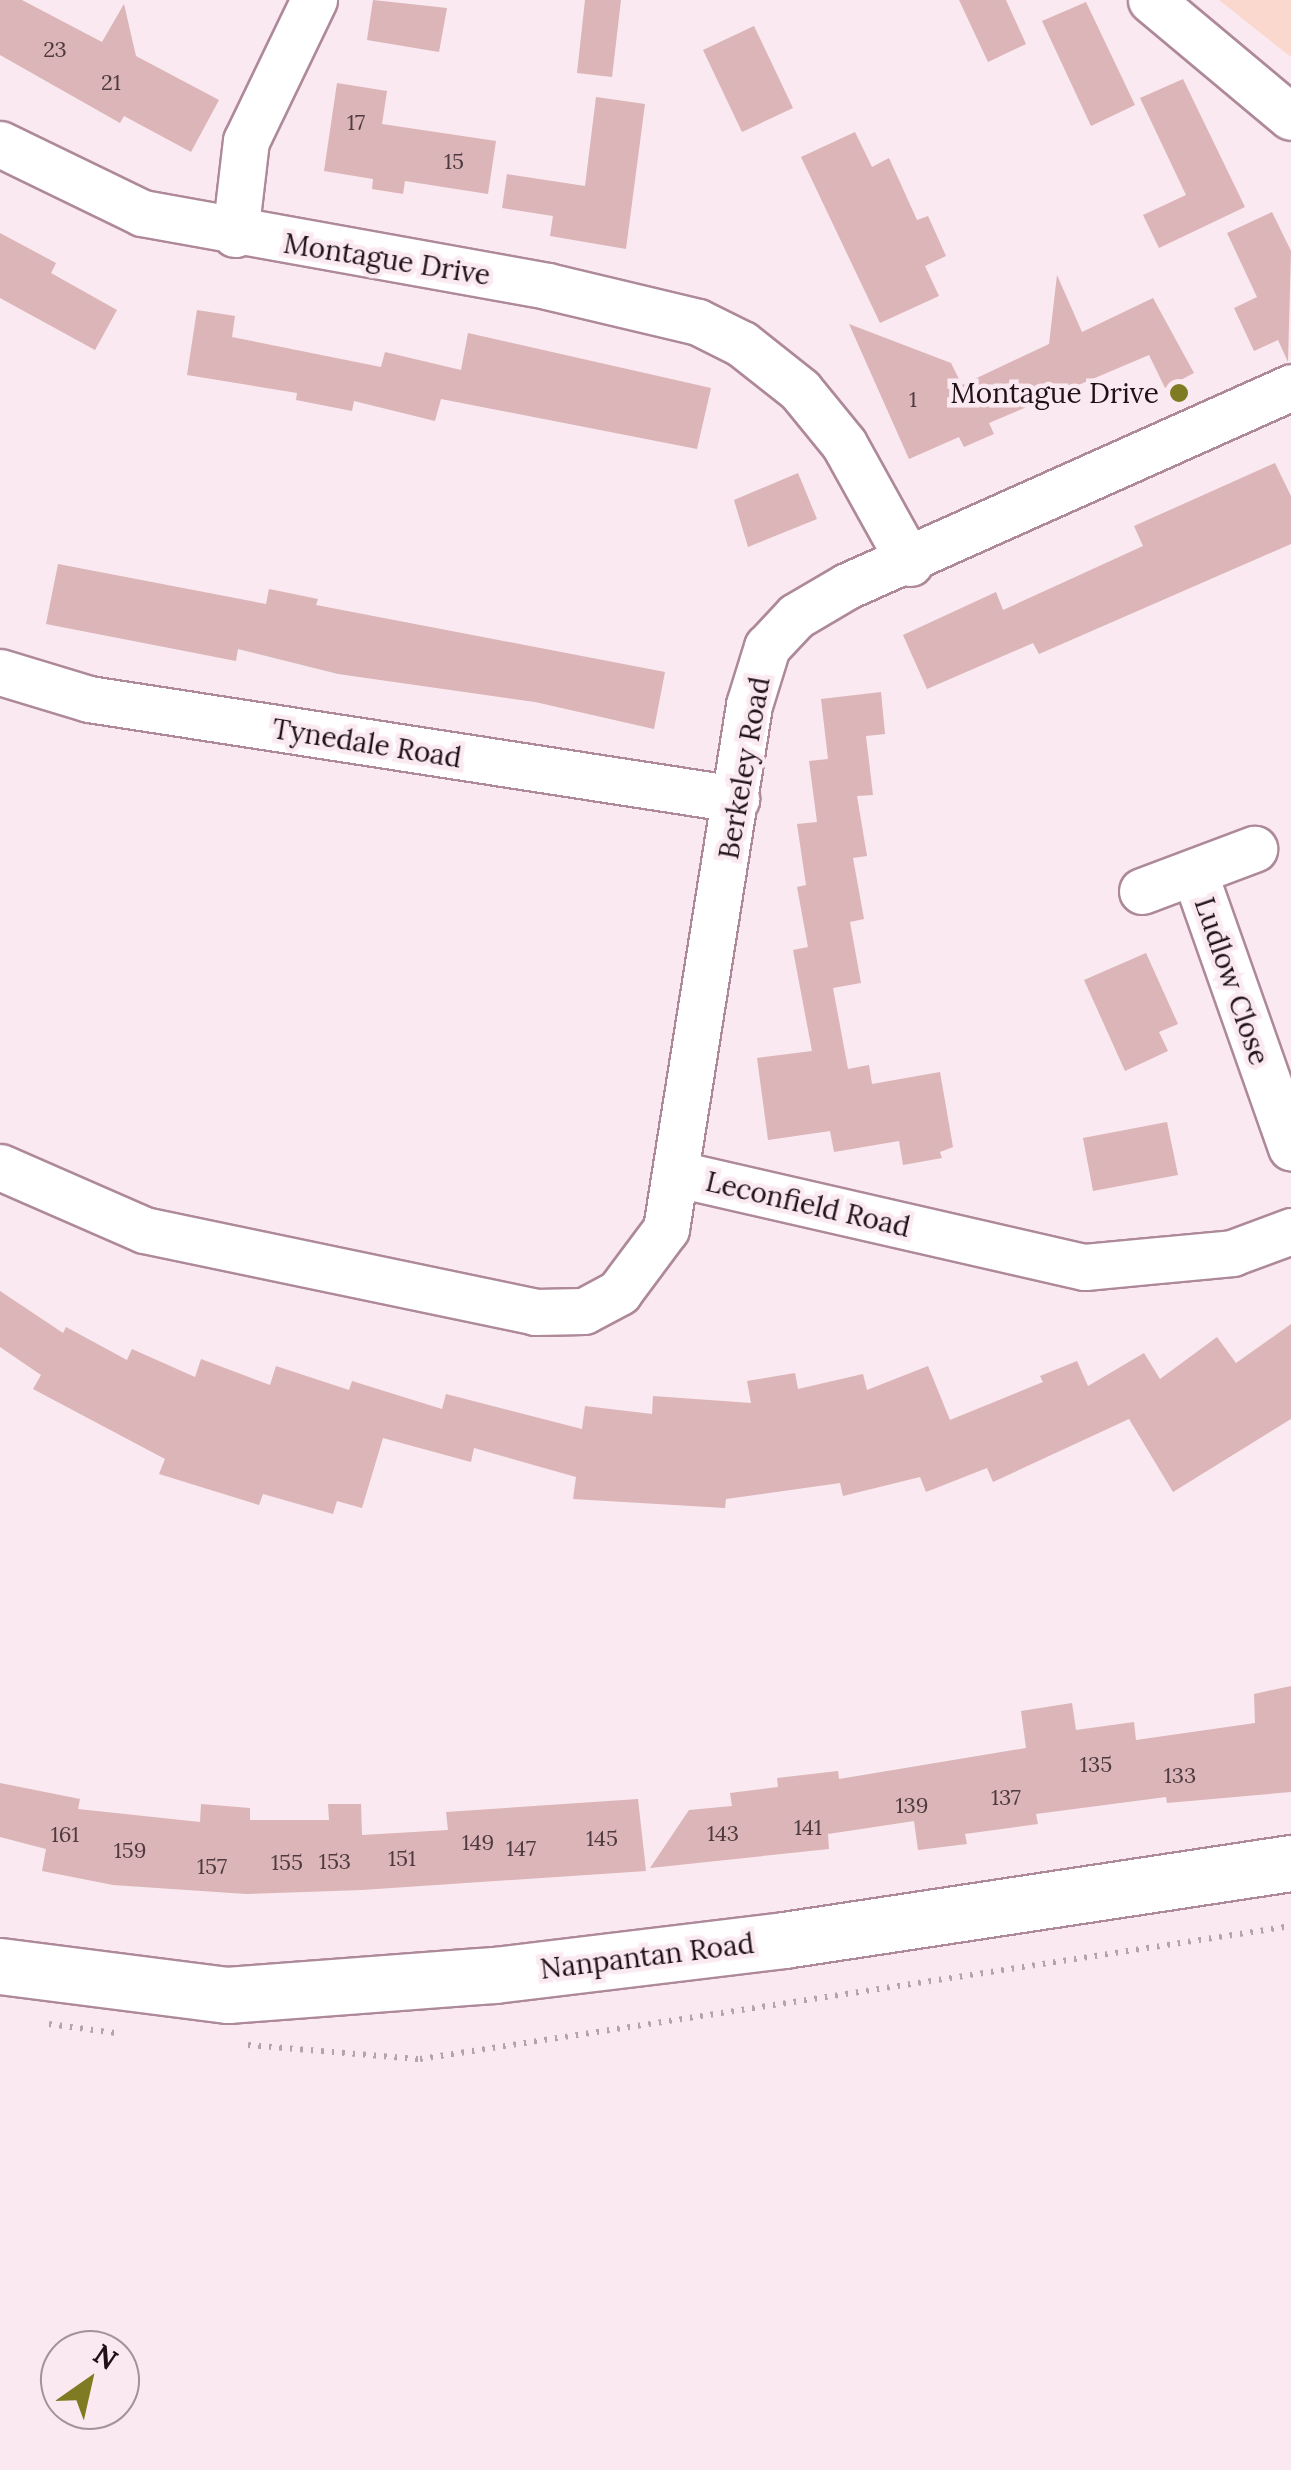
<!DOCTYPE html>
<html>
<head>
<meta charset="utf-8">
<style>
  body { margin:0 }
  #map { position:relative; width:1291px; height:2470px; overflow:hidden; background:#fae9f0; font-family:Lora,serif }
  div>[style] { position:absolute }
  [style*='--x'] { left:calc(var(--x)*1px); top:calc(var(--y)*1px); width:calc(var(--w)*1px); rotate:calc(var(--a)*1deg) }
  .green>* { inset:0; background:#fbd8ce }
  .building>* { inset:0; background:#dbb5b7 }
  .path>* { height:6px; margin-top:-3px; transform-origin:0; background:repeating-linear-gradient(90deg,#b3a3aa 0 2.5px,transparent 0 10.5px) }
  .roads { filter:drop-shadow(2px 0 #ae8999) drop-shadow(-2px 0 #ae8999) drop-shadow(0 2px #ae8999) drop-shadow(0 -2px #ae8999) }
  .minor>* { height:45px; margin:-22.5px; padding:0 22.5px; transform-origin:22.5px; border-radius:22.5px; background:#fff }
  .tertiary>* { height:55px; margin:-27.5px; padding:0 27.5px; transform-origin:27.5px; border-radius:27.5px; background:#fff }
  .dots>* { width:28px; height:28px; translate:-50% -50%; box-sizing:border-box; border:5px solid #fae9f0; border-radius:50% }
  span { translate:-50% -50%; white-space:nowrap; text-align:center; line-height:1.15; -webkit-text-stroke:9px #fae9f0; paint-order:stroke }
  .number-label { font-size:22px; color:#4e3a3f }
  .number-label span { -webkit-text-stroke-width:0 }
  .street-label { font-size:28px; color:#1f1117 }
  .poi-label { font-size:28px; color:#1f1117 }
  .right { translate:-100% -50%; text-align:right }
  .north { position:absolute; left:40px; top:2330px; width:100px; height:100px; box-sizing:border-box; background:#fae9f0; border:2px solid #a29399; border-radius:50%; rotate:34deg; font-size:28px; font-weight:700; line-height:40px; text-align:center; color:#1f1117 }
  .north::after { content:''; display:block; margin:auto; width:35px; height:45px; background:#7f7b22; clip-path:polygon(50% 0,100% 100%,50% 72%,0 100%) }
</style>
</head>
<body>
<div id="map">
  <div class="green">
    <i style="clip-path:polygon(1219px 0,1291px 0,1291px 57px)"></i>
  </div>
  <div class="building">
    <i style="clip-path:polygon(0 0,22px 0,102px 42px,124px 4px,136px 56px,219px 100px,191px 152px,124px 116px,120px 123px,0 55px)"></i>
    <i style="clip-path:polygon(373px 0,447px 8px,439px 52px,367px 40px)"></i>
    <i style="clip-path:polygon(585px 0,621px 0,612px 77px,577px 73px)"></i>
    <i style="clip-path:polygon(959px 0,1006px 0,1026px 44px,988px 62px)"></i>
    <i style="clip-path:polygon(1086px 2px,1135px 105px,1091px 126px,1042px 21px)"></i>
    <i style="clip-path:polygon(754px 26px,793px 108px,742px 132px,703px 50px)"></i>
    <i style="clip-path:polygon(1183px 79px,1245px 207px,1159px 248px,1143px 215px,1186px 195px,1140px 98px)"></i>
    <i style="clip-path:polygon(337px 83px,387px 91px,382px 124px,496px 141px,488px 194px,405px 181px,403px 194px,372px 189px,373px 179px,324px 171px)"></i>
    <i style="clip-path:polygon(596px 97px,645px 104px,626px 249px,550px 236px,553px 216px,502px 208px,507px 174px,585px 186px)"></i>
    <i style="clip-path:polygon(855px 132px,872px 167px,889px 158px,917px 220px,928px 216px,946px 256px,925px 266px,939px 296px,880px 323px,801px 157px)"></i>
    <i style="clip-path:polygon(1272px 212px,1291px 251px,1288px 362px,1278px 340px,1254px 351px,1234px 308px,1257px 297px,1227px 233px)"></i>
    <i style="clip-path:polygon(0 233px,56px 263px,51px 273px,117px 310px,95px 350px,0 298px)"></i>
    <i style="clip-path:polygon(1057px 275px,1082px 332px,1153px 298px,1194px 373px,1165px 388px,1149px 355px,989px 423px,994px 434px,964px 447px,959px 437px,909px 459px,849px 324px,951px 363px,962px 385px,1049px 344px)"></i>
    <i style="clip-path:polygon(197px 310px,235px 316px,232px 337px,381px 367px,385px 352px,461px 370px,468px 333px,711px 388px,697px 449px,441px 399px,435px 421px,354px 401px,352px 411px,296px 400px,297px 393px,187px 375px)"></i>
    <i style="clip-path:polygon(1275px 463px,1291px 496px,1291px 544px,1039px 654px,1033px 643px,927px 689px,903px 635px,996px 592px,1003px 610px,1143px 546px,1134px 526px)"></i>
    <i style="clip-path:polygon(798px 473px,817px 519px,748px 547px,734px 500px)"></i>
    <i style="clip-path:polygon(58px 564px,266px 604px,269px 589px,318px 599px,316px 605px,665px 672px,654px 729px,535px 702px,338px 674px,238px 649px,236px 661px,46px 624px)"></i>
    <i style="clip-path:polygon(881px 692px,885px 734px,866px 736px,873px 795px,857px 796px,867px 856px,853px 858px,864px 919px,850px 922px,861px 983px,833px 988px,848px 1069px,869px 1065px,872px 1084px,940px 1072px,953px 1147px,940px 1152px,942px 1158px,903px 1165px,899px 1141px,834px 1152px,830px 1131px,768px 1140px,757px 1058px,812px 1051px,793px 950px,808px 947px,797px 887px,806px 885px,797px 824px,817px 822px,809px 761px,828px 759px,821px 699px)"></i>
    <i style="clip-path:polygon(1146px 953px,1178px 1024px,1159px 1032px,1168px 1051px,1125px 1071px,1084px 980px)"></i>
    <i style="clip-path:polygon(1167px 1122px,1178px 1175px,1093px 1191px,1083px 1138px)"></i>
    <i style="clip-path:polygon(0 1291px,63px 1333px,66px 1327px,127px 1360px,132px 1349px,195px 1377px,201px 1359px,270px 1385px,276px 1366px,349px 1390px,352px 1381px,442px 1409px,446px 1394px,582px 1429px,585px 1406px,652px 1414px,653px 1396px,751px 1403px,747px 1381px,795px 1373px,798px 1389px,863px 1374px,867px 1390px,928px 1366px,950px 1420px,1043px 1382px,1040px 1376px,1077px 1361px,1088px 1386px,1144px 1353px,1160px 1379px,1217px 1337px,1236px 1363px,1291px 1324px,1291px 1419px,1173px 1492px,1129px 1419px,993px 1482px,987px 1468px,926px 1492px,920px 1477px,843px 1496px,840px 1483px,726px 1499px,725px 1508px,573px 1499px,576px 1477px,474px 1448px,471px 1462px,383px 1438px,362px 1508px,337px 1501px,333px 1514px,263px 1494px,259px 1505px,159px 1474px,165px 1459px,33px 1389px,41px 1375px,0 1347px)"></i>
    <i style="clip-path:polygon(1291px 1686px,1291px 1792px,1167px 1803px,1166px 1797px,1036px 1814px,1038px 1824px,965px 1834px,967px 1844px,918px 1850px,914px 1821px,828px 1834px,829px 1849px,650px 1868px,689px 1810px,732px 1806px,730px 1793px,778px 1787px,777px 1778px,838px 1771px,839px 1779px,1026px 1748px,1021px 1711px,1072px 1703px,1076px 1730px,1134px 1722px,1136px 1740px,1255px 1723px,1254px 1694px)"></i>
    <i style="clip-path:polygon(0 1783px,80px 1799px,78px 1809px,200px 1822px,201px 1804px,250px 1808px,250px 1820px,329px 1820px,328px 1804px,361px 1804px,362px 1835px,448px 1830px,446px 1812px,638px 1799px,646px 1871px,362px 1890px,246px 1894px,113px 1885px,42px 1871px,46px 1849px,0 1837px)"></i>
  </div>
  <div class="path">
    <i style="--x:49;--y:2024;--w:68;--a:7.7"></i>
    <i style="--x:248;--y:2045;--w:173;--a:4.7"></i>
    <i style="--x:420;--y:2059;--w:881;--a:-8.68"></i>
  </div>
  <div class="roads">
    <div class="minor">
      <i style="--x:1151;--y:0;--w:182;--a:39.9"></i>
      <i style="--x:0;--y:144;--w:158;--a:25.9"></i>
      <i style="--x:142;--y:213;--w:412;--a:10.2"></i>
      <i style="--x:547;--y:286;--w:155;--a:13.4"></i>
      <i style="--x:698;--y:322;--w:49;--a:26.6"></i>
      <i style="--x:742;--y:344;--w:74;--a:38.4"></i>
      <i style="--x:800;--y:390;--w:70;--a:50.8"></i>
      <i style="--x:844;--y:444;--w:136;--a:61"></i>
      <i style="--x:235;--y:234;--w:94;--a:-83.3"></i>
      <i style="--x:246;--y:141;--w:157;--a:-64.3"></i>
      <i style="--x:0;--y:672;--w:93;--a:16.9"></i>
      <i style="--x:89;--y:699;--w:655;--a:8.79"></i>
      <i style="--x:1194;--y:872;--w:292;--a:70.6"></i>
      <i style="--x:1142;--y:891;--w:120;--a:-20.6"></i>
      <i style="--x:0;--y:1167;--w:157;--a:23.6"></i>
      <i style="--x:144;--y:1230;--w:400;--a:11.8"></i>
      <i style="--x:535;--y:1312;--w:49;--a:-1.2"></i>
      <i style="--x:584;--y:1311;--w:40;--a:-28"></i>
      <i style="--x:619;--y:1292;--w:79;--a:-53.3"></i>
      <i style="--x:666;--y:1229;--w:531;--a:-81"></i>
      <i style="--x:749;--y:705;--w:61;--a:-72.8"></i>
      <i style="--x:767;--y:647;--w:42;--a:-46.9"></i>
      <i style="--x:796;--y:616;--w:59;--a:-30.5"></i>
      <i style="--x:847;--y:586;--w:487;--a:-24.1"></i>
      <i style="--x:678;--y:1174;--w:417;--a:12.9"></i>
      <i style="--x:1085;--y:1267;--w:148;--a:-5.4"></i>
      <i style="--x:1232;--y:1253;--w:63;--a:-20.4"></i>
    </div>
    <div class="tertiary">
      <i style="--x:0;--y:1966;--w:229;--a:7.3"></i>
      <i style="--x:227;--y:1995;--w:269;--a:-4.3"></i>
      <i style="--x:495;--y:1975;--w:291;--a:-6.9"></i>
      <i style="--x:784;--y:1940;--w:513;--a:-8.64"></i>
    </div>
  </div>
  <div class="dots">
    <i style="left:1179px;top:393px;background:#7f7b22"></i>
  </div>
  <div class="number-label">
    <span style="left:55px;top:50px">23</span>
    <span style="left:111px;top:83px">21</span>
    <span style="left:356px;top:123px">17</span>
    <span style="left:454px;top:162px">15</span>
    <span style="left:913px;top:400px">1</span>
    <span style="left:1096px;top:1765px">135</span>
    <span style="left:1180px;top:1776px">133</span>
    <span style="left:1006px;top:1798px">137</span>
    <span style="left:912px;top:1806px">139</span>
    <span style="left:808px;top:1828px">141</span>
    <span style="left:723px;top:1834px">143</span>
    <span style="left:65px;top:1835px">161</span>
    <span style="left:602px;top:1839px">145</span>
    <span style="left:478px;top:1843px">149</span>
    <span style="left:521px;top:1849px">147</span>
    <span style="left:130px;top:1851px">159</span>
    <span style="left:402px;top:1859px">151</span>
    <span style="left:335px;top:1862px">153</span>
    <span style="left:287px;top:1863px">155</span>
    <span style="left:212px;top:1867px">157</span>
  </div>
  <div class="street-label">
    <span style="left:387px;top:259px;rotate:9deg">Montague Drive</span>
    <span style="left:367px;top:743px;rotate:9deg">Tynedale Road</span>
    <span style="left:744px;top:768px;rotate:-80deg">Berkeley Road</span>
    <span style="left:1232px;top:981px;rotate:71deg">Ludlow Close</span>
    <span style="left:808px;top:1204px;rotate:13deg">Leconfield Road</span>
    <span style="left:647px;top:1956px;rotate:-7deg">Nanpantan Road</span>
  </div>
  <div class="poi-label">
    <span class="right" style="left:1159px;top:393px">Montague Drive</span>
  </div>
  <div class="north">N</div>
</div>
</body>
</html>
